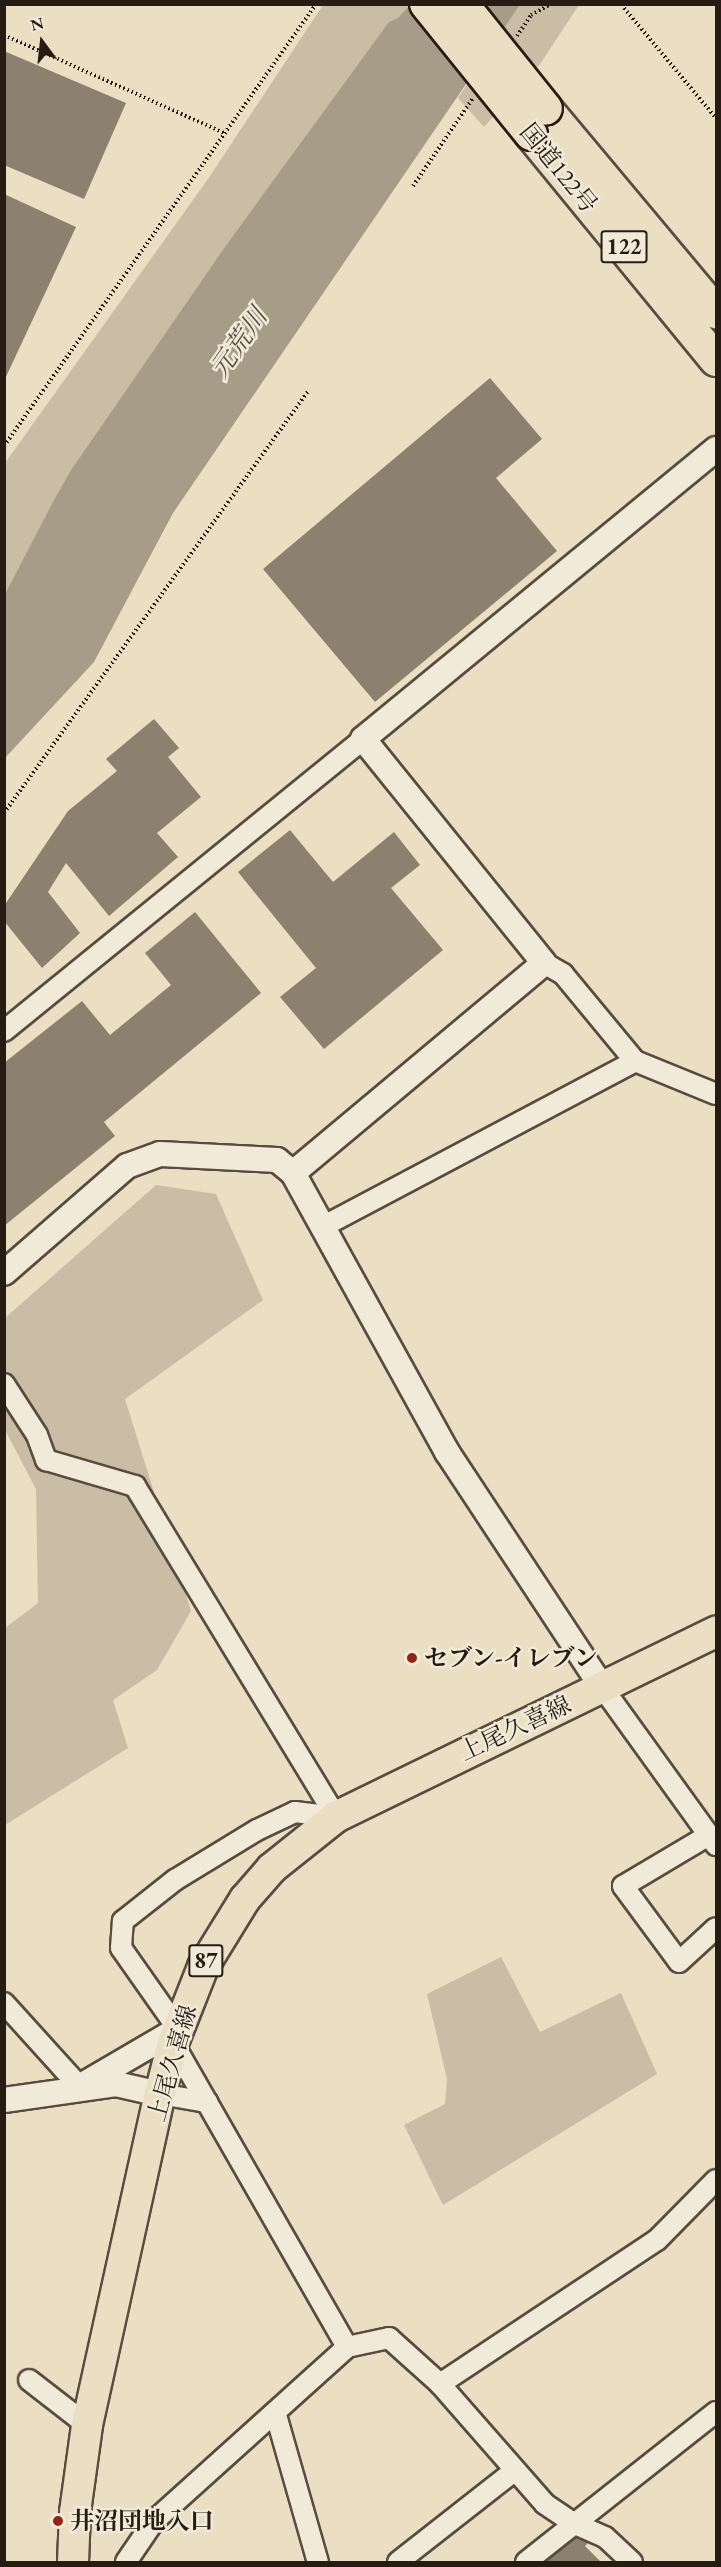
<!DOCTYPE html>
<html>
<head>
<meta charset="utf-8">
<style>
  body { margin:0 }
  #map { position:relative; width:721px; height:2567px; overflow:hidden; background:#eadec3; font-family:"EB Garamond","Noto Serif JP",serif }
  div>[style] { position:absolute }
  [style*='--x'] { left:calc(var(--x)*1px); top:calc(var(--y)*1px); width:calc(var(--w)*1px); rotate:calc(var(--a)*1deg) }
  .green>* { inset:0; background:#c9bda5 }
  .water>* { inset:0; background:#a79c88 }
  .building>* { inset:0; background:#8c816f }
  .path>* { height:4px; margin-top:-2px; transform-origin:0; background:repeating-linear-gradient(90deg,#261c14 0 1.5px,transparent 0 4.5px) }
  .roads { filter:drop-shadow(2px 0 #574c40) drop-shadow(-2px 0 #574c40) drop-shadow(0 2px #574c40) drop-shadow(0 -2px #574c40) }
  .minor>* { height:20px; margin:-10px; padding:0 10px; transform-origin:10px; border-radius:10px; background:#f1ead8 }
  .tertiary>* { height:24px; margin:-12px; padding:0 12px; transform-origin:12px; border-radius:12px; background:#f1ead8 }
  .primary>* { height:30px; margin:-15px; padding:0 15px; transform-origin:15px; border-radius:15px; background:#eadec3 }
  .trunk>* { height:32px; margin:-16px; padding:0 16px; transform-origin:16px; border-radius:16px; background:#eadec3 }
  .bridges { filter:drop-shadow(2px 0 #261c14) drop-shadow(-2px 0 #261c14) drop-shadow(0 2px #261c14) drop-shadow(0 -2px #261c14) }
  .trunk-bridge>* { height:32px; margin:-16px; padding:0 16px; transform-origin:16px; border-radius:16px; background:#eadec3 }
  .dots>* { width:16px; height:16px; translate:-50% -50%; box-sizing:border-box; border:3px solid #f1ead8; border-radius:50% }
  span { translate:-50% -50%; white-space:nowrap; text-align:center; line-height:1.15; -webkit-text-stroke:5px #f1ead8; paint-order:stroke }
  .shield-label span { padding:2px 4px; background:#f1ead8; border:2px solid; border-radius:4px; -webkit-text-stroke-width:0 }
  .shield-label { font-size:22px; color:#261c14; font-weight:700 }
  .street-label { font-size:24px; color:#261c14 }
  .poi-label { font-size:24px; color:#261c14; font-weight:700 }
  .left { translate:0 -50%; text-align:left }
  .water-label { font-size:26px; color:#5a4f42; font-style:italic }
  .frame { position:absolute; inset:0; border:6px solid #261c14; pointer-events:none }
  .north { position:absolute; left:12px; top:12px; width:60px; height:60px; -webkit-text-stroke:4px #f1ead8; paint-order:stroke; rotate:345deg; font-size:16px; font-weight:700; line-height:24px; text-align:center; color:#261c14 }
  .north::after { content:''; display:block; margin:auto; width:21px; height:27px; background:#261c14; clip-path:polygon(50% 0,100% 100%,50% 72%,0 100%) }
</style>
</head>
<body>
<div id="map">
  <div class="green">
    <i style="clip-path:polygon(323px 5px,410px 5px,222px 251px,71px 470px,5px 594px,5px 463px,208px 179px)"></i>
    <i style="clip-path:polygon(520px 5px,579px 5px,540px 64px,484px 127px,458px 98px)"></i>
    <i style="clip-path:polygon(156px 1185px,216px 1194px,263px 1300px,125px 1399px,191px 1611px,157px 1670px,113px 1700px,128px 1748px,5px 1825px,5px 1628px,38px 1603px,36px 1489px,5px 1430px,5px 1318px)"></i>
    <i style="clip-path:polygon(501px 1957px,540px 2032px,621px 1993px,657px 2074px,443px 2205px,404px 2125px,445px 2104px,447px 2079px,427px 1994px)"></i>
  </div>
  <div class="water">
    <i style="clip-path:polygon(410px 5px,520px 5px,173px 513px,94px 662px,5px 758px,5px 594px,53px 502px,71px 470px,222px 251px,389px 22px,398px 18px)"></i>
  </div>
  <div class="building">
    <i style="clip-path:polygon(4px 51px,126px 103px,84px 199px,4px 165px)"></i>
    <i style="clip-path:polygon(4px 194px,76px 227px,4px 381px)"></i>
    <i style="clip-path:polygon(490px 378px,542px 439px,496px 478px,557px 551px,375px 702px,263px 569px)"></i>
    <i style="clip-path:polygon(154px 719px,179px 748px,168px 757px,201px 797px,157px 833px,178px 857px,109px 916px,66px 863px,48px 892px,80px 933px,42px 968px,4px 921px,4px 906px,68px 811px,117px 771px,106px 759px)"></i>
    <i style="clip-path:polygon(290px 830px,333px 882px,394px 832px,420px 865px,391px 888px,443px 950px,324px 1049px,280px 997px,316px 968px,238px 872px)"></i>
    <i style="clip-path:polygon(195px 912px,261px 993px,104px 1122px,115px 1136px,4px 1226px,4px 1063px,82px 1001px,110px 1035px,171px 985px,145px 953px)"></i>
    <i style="clip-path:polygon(576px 2538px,588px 2543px,585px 2546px,601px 2562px,545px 2562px)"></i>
  </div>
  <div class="path">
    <i style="--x:624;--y:8;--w:143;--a:50.1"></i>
    <i style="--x:4;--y:35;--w:241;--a:24"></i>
    <i style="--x:517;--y:36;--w:25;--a:-56"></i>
    <i style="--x:531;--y:15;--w:23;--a:-29"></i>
    <i style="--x:413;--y:186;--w:107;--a:-55.7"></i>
    <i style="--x:4;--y:446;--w:541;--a:-54.78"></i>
    <i style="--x:4;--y:813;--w:521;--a:-54.21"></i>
  </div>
  <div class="roads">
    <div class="minor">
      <i style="--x:544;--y:963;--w:22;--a:30"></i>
      <i style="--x:563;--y:974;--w:113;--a:50.4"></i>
      <i style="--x:635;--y:1061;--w:87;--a:22.2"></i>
      <i style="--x:4;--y:1031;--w:463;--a:-39.1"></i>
      <i style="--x:322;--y:1227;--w:354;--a:-27.9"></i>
      <i style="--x:4;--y:1384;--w:61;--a:57.1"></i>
      <i style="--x:37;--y:1435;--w:27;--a:70"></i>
      <i style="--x:46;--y:1460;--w:93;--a:16.3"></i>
      <i style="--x:135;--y:1486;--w:387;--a:58.7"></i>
      <i style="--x:602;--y:1687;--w:195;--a:54.2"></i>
      <i style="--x:709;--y:1835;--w:100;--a:149.3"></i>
      <i style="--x:623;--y:1886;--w:94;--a:53.6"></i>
      <i style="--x:679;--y:1962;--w:50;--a:-42.6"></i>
      <i style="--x:4;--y:2003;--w:113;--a:47.9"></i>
      <i style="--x:178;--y:2029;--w:99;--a:-125.1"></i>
      <i style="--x:121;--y:1948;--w:27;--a:-86"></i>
      <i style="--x:123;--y:1921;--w:66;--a:-38.3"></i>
      <i style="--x:175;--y:1880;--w:96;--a:-31.4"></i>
      <i style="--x:257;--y:1830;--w:42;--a:-25.3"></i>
      <i style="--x:295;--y:1812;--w:41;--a:7"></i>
      <i style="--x:173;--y:2043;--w:350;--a:60.2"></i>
      <i style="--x:160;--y:2094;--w:48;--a:9.7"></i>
      <i style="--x:29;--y:2380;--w:73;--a:37.8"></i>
      <i style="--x:440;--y:2384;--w:260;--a:-33.6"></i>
      <i style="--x:657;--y:2240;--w:84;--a:-45.5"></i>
      <i style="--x:276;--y:2415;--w:153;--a:74.1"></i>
      <i style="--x:126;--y:2562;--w:50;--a:-55.7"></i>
      <i style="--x:154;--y:2521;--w:260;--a:-42"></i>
      <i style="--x:347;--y:2347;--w:43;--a:-12.1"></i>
      <i style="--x:389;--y:2338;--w:69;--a:42"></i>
      <i style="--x:440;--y:2384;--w:159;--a:48.8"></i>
      <i style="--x:545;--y:2504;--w:34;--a:34"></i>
      <i style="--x:573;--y:2523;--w:35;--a:24"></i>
      <i style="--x:605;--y:2537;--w:37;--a:43"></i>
      <i style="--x:398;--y:2562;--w:147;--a:-38.1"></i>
      <i style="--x:526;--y:2562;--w:242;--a:-38.3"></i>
    </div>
    <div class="tertiary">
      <i style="--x:293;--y:1173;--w:327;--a:-39.9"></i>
      <i style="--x:544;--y:963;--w:288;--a:-128.9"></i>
      <i style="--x:363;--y:739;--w:457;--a:-39.4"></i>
      <i style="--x:4;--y:1273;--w:163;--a:-41"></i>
      <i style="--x:127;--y:1166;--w:35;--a:-20"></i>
      <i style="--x:160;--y:1154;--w:117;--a:2.9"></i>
      <i style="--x:277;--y:1160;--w:21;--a:39"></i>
      <i style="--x:293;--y:1173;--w:319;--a:61.1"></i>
      <i style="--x:447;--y:1452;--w:282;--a:56.6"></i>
      <i style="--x:84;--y:2084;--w:109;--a:-30.3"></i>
      <i style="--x:4;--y:2100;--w:113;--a:-8.1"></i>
      <i style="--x:116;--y:2084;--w:45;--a:12.8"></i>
    </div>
    <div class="primary">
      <i style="--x:73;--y:2562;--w:50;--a:-87.7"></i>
      <i style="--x:75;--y:2512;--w:88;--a:-82.1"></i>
      <i style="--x:87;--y:2425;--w:339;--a:-77.6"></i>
      <i style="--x:160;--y:2094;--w:53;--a:-75.7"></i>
      <i style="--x:173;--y:2043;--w:82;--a:-68.5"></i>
      <i style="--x:203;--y:1967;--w:80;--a:-58.3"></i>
      <i style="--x:245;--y:1899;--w:41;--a:-48.9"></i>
      <i style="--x:272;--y:1868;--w:82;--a:-38.6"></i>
      <i style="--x:336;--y:1817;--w:423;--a:-26"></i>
    </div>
    <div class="trunk">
      <i style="--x:546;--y:109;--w:265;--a:50.1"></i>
      <i style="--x:531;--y:134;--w:292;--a:50.7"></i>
    </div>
  </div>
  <div class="bridges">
    <div class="trunk-bridge">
      <i style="--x:426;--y:4;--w:167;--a:51.1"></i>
      <i style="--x:462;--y:4;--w:134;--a:51.3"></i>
    </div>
  </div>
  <div class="dots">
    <i style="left:412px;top:1658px;background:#8f2418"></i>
    <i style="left:58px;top:2521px;background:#8f2418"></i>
  </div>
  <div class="shield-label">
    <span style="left:624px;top:247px">122</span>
    <span style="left:206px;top:1961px">87</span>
  </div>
  <div class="street-label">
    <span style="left:559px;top:168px;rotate:51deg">国道122号</span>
    <span style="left:515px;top:1728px;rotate:-25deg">上尾久喜線</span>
    <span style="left:172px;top:2063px;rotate:-74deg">上尾久喜線</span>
  </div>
  <div class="poi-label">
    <span class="left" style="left:424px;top:1658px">セブン-イレブン</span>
    <span class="left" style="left:70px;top:2521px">井沼団地入口</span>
  </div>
  <div class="water-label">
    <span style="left:239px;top:343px;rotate:-55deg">元荒川</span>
  </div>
  <div class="frame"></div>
  <div class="north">N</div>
</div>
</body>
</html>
